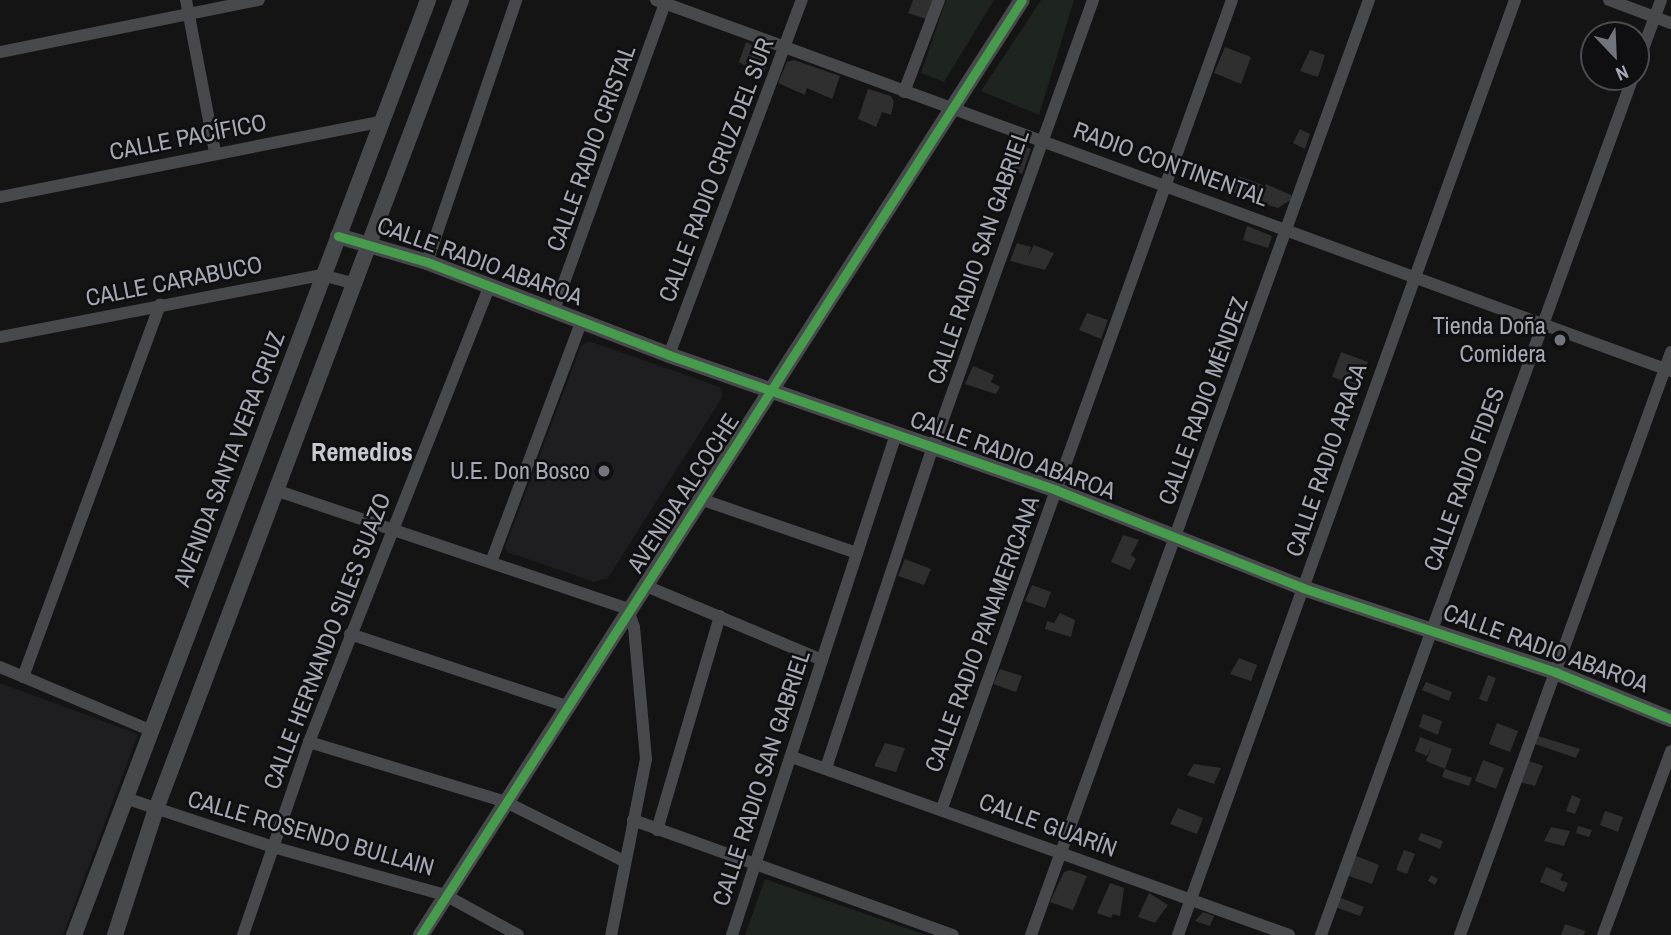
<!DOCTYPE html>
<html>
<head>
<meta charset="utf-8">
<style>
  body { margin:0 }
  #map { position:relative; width:1671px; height:935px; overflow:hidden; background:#141414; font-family:"Archivo Narrow",sans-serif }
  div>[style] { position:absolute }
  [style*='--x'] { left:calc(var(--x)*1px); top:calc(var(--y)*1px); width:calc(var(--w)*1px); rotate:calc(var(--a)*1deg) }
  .built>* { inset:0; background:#1e1e20 }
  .green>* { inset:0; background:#1e241f }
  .building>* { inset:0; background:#2f2f30 }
  .minor>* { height:12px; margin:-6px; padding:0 6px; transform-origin:6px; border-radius:6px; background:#48494d }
  .tertiary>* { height:16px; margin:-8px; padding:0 8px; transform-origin:8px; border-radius:8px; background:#48494d }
  .cycleway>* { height:9px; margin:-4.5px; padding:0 4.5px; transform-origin:4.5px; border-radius:4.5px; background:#469c4c }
  .dots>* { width:19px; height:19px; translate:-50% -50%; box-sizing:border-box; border:4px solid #0f0e10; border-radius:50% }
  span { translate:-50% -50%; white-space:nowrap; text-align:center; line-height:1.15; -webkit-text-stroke:5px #0f0e10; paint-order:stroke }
  .street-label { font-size:24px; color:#a6a9b4 }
  .poi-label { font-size:24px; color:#a6a9b4 }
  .right { translate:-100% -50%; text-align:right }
  .neighbourhood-label { font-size:26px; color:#c7c8d0; font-weight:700 }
  .north { position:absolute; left:1580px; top:21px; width:70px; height:70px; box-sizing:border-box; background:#0f0e10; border:2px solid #4b4c52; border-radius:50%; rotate:157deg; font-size:19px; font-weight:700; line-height:28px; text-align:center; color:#a6a9b4 }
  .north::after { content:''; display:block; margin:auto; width:24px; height:32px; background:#73757c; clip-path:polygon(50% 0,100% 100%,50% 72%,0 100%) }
</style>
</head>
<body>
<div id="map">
  <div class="built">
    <i style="clip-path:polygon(589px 341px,720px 387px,723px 396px,608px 578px,594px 582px,507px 552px,505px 547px,581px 346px)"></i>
    <i style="clip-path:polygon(0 683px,138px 734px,63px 935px,0 935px)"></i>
  </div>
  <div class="green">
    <i style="clip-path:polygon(946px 0,994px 0,944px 82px,921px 73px)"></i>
    <i style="clip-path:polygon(1041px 0,1074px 0,1039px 115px,981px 91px)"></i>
    <i style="clip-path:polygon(765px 879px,926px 935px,745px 935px)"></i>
  </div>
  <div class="building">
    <i style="clip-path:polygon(913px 0,934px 0,926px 19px,908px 13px)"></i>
    <i style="clip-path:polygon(746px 42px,770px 53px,763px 77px,739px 62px)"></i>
    <i style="clip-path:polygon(1225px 47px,1251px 57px,1241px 84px,1214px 73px)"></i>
    <i style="clip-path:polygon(1310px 50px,1325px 55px,1318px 77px,1300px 71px)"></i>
    <i style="clip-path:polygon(794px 60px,840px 76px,832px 99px,807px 88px,805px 95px,778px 83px,787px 62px)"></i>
    <i style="clip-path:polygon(868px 89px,891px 96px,894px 102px,891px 115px,882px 112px,876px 127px,858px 119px)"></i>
    <i style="clip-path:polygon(1300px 129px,1310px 134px,1305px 149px,1293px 143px)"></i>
    <i style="clip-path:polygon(1008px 140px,1031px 149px,1022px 174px,1012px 169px,1016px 155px,1004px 151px)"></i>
    <i style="clip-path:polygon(1238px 176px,1263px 185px,1256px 201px,1232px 192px)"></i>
    <i style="clip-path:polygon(1266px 184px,1291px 195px,1292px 199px,1278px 208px,1268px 205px,1260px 199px)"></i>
    <i style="clip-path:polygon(1247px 226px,1272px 236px,1268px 248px,1243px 240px)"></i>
    <i style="clip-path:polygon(1017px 243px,1031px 247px,1028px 257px,1034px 245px,1054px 253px,1045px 270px,1010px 261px)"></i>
    <i style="clip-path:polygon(1230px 307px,1247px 314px,1243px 325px,1225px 316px)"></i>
    <i style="clip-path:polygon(1087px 313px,1108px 320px,1101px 339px,1079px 330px)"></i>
    <i style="clip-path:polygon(1341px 352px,1368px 362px,1360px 386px,1332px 377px)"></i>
    <i style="clip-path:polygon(973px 366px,994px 375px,991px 382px,1000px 387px,996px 394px,965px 384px)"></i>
    <i style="clip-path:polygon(1029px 496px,1039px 506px,1034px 517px,1023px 513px)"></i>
    <i style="clip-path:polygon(1123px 535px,1139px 540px,1131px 555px,1136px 559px,1130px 570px,1111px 562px)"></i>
    <i style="clip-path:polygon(905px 559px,931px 569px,924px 585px,898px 576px)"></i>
    <i style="clip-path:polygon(1032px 585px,1051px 592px,1045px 608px,1025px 601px)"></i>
    <i style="clip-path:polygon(1060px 613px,1075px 620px,1071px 637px,1045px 629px,1047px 621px,1054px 623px)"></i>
    <i style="clip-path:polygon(1239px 658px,1257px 665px,1251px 681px,1230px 674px)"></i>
    <i style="clip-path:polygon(1000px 669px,1022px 676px,1016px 692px,993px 684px)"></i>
    <i style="clip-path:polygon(1488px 675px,1496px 678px,1487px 702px,1479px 699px)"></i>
    <i style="clip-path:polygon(1426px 682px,1452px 692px,1449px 701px,1422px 690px)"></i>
    <i style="clip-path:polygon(1423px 714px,1442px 721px,1438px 735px,1419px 727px)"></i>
    <i style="clip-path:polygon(1497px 723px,1518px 731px,1510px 752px,1489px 744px)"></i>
    <i style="clip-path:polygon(1535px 735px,1580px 749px,1576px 758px,1532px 743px)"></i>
    <i style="clip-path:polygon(1420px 737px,1452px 749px,1445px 769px,1426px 761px,1432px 746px,1427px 756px,1415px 751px)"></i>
    <i style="clip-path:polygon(885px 743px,905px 748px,896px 772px,874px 766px)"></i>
    <i style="clip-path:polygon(1524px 759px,1543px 766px,1535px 786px,1516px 781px)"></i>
    <i style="clip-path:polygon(1483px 760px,1504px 768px,1496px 789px,1475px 781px)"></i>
    <i style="clip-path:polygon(1194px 764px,1221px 768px,1214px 784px,1187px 775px)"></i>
    <i style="clip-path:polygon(1445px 769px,1472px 778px,1469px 786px,1442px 777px)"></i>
    <i style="clip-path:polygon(1572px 795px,1581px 799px,1575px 814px,1566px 811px)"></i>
    <i style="clip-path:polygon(1178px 808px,1203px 818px,1197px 834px,1170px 824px)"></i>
    <i style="clip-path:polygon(1605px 811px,1623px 817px,1618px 832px,1600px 825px)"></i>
    <i style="clip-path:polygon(1578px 826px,1592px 830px,1589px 837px,1576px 833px)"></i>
    <i style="clip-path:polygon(1551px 827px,1570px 831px,1564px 846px,1544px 841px)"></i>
    <i style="clip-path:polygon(1421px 833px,1443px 841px,1440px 849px,1418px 840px)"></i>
    <i style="clip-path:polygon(1404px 850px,1415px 854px,1407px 874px,1396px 870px)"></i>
    <i style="clip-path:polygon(1354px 855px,1379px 865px,1372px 884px,1346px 875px)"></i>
    <i style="clip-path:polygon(1546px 867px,1563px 874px,1560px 880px,1568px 883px,1564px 892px,1540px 882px)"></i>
    <i style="clip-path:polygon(1070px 870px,1087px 876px,1073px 910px,1050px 902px,1064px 872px)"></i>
    <i style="clip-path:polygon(1431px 875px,1438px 879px,1435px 885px,1428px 881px)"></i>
    <i style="clip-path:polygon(1110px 883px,1124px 888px,1120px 916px,1113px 914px,1111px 918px,1097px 913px)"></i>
    <i style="clip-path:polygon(1149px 893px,1168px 905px,1155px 923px,1138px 917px)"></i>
    <i style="clip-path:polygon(1339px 897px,1364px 907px,1360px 916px,1335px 907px)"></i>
    <i style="clip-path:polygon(1203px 912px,1214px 916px,1210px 926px,1195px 921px)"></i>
    <i style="clip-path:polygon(1565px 924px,1585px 931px,1584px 935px,1561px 935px)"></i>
  </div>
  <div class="minor">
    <i style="--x:186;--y:0;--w:155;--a:79.2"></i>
    <i style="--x:656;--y:0;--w:1081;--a:20.08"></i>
    <i style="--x:1609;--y:0;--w:66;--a:20.4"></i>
    <i style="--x:0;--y:52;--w:264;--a:-11.4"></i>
    <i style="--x:1636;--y:68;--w:72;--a:-69.8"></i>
    <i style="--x:904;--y:92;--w:98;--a:-69.2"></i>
    <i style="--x:0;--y:197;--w:391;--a:-11.2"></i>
    <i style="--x:427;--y:262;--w:277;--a:-71.2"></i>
    <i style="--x:554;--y:310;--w:330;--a:-70.1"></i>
    <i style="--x:0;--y:337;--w:328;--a:-10.9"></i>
    <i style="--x:322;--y:275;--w:35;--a:15"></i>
    <i style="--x:669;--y:355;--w:379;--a:-69.5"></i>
    <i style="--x:278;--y:491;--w:369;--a:18.6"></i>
    <i style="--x:628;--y:609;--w:19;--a:72"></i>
    <i style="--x:634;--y:627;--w:133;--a:84.8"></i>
    <i style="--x:646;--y:759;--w:179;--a:101.2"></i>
    <i style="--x:703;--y:500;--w:163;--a:19"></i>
    <i style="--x:491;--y:562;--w:256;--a:-69.4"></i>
    <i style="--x:646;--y:586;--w:191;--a:22.8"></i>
    <i style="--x:350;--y:634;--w:228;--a:18.4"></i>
    <i style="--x:0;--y:667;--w:165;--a:22.8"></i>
    <i style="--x:23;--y:677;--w:397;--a:-69.8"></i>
    <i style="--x:309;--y:742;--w:206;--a:16.9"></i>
    <i style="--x:506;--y:802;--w:132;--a:26.6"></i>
    <i style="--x:792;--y:757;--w:528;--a:19.7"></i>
    <i style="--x:826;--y:768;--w:338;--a:-71.6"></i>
    <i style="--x:933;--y:447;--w:475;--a:-70.3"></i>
    <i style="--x:125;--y:798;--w:156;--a:18.3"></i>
    <i style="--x:273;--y:847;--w:179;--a:15.6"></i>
    <i style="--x:445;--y:895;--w:83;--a:28.7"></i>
    <i style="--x:942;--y:808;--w:858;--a:-70.26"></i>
    <i style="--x:633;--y:820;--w:340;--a:19.8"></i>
    <i style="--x:657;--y:830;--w:223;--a:-73.6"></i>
    <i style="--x:243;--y:935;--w:204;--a:-71.1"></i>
    <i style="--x:309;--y:742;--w:489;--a:-68.4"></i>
    <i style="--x:732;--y:935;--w:527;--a:-71.87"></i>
    <i style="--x:1031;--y:935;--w:994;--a:-70.13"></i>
    <i style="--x:1178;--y:935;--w:994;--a:-70.18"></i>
    <i style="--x:1321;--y:935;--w:913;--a:-70.02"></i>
    <i style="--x:1460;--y:935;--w:620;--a:-70.1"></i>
    <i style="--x:1603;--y:935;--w:196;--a:-69.7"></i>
  </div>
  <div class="tertiary">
    <i style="--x:338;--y:236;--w:93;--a:16.3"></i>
    <i style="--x:427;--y:262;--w:259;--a:21"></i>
    <i style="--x:669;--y:355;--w:410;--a:19.2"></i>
    <i style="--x:1056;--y:490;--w:266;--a:21.6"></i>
    <i style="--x:1303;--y:588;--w:266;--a:18.4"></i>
    <i style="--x:1555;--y:672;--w:125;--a:22.1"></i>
    <i style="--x:74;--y:935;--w:1000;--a:-69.26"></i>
    <i style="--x:115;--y:935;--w:133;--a:-72"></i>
    <i style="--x:156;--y:809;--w:865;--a:-69.34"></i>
    <i style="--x:421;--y:935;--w:1111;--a:-57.27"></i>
  </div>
  <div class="cycleway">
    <i style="--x:338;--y:236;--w:93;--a:16.3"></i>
    <i style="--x:427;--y:262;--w:259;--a:21"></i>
    <i style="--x:669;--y:355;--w:410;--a:19.2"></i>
    <i style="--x:1056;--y:490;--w:266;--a:21.6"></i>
    <i style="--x:1303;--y:588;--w:266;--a:18.4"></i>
    <i style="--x:1555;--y:672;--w:125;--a:22.1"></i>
    <i style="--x:421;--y:935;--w:1111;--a:-57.27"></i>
  </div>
  <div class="dots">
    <i style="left:1560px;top:340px;background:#73757c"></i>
    <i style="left:604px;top:471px;background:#73757c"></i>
  </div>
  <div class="street-label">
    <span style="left:188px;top:137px;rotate:-11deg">CALLE PACÍFICO</span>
    <span style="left:591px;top:148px;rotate:-70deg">CALLE RADIO CRISTAL</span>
    <span style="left:1171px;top:164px;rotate:20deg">RADIO CONTINENTAL</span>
    <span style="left:716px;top:170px;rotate:-69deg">CALLE RADIO CRUZ DEL SUR</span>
    <span style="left:978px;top:257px;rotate:-71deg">CALLE RADIO SAN GABRIEL</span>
    <span style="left:480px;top:261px;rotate:20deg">CALLE RADIO ABAROA</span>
    <span style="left:174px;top:281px;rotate:-11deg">CALLE CARABUCO</span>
    <span style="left:1203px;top:401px;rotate:-70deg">CALLE RADIO MÉNDEZ</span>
    <span style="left:1013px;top:455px;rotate:20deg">CALLE RADIO ABAROA</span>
    <span style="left:229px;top:459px;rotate:-69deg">AVENIDA SANTA VERA CRUZ</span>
    <span style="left:1326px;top:460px;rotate:-71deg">CALLE RADIO ARACA</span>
    <span style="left:1464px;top:479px;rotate:-70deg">CALLE RADIO FIDES</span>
    <span style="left:683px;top:493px;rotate:-57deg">AVENIDA ALCOCHE</span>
    <span style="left:982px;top:634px;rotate:-70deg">CALLE RADIO PANAMERICANA</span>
    <span style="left:327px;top:641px;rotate:-69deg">CALLE HERNANDO SILES SUAZO</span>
    <span style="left:1546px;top:648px;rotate:20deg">CALLE RADIO ABAROA</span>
    <span style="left:761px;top:778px;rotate:-72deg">CALLE RADIO SAN GABRIEL</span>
    <span style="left:1048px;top:825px;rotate:20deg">CALLE GUARÍN</span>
    <span style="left:311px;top:833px;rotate:16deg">CALLE ROSENDO BULLAIN</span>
  </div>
  <div class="poi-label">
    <span class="right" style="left:1546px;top:340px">Tienda Doña<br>Comidera</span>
    <span class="right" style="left:590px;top:471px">U.E. Don Bosco</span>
  </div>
  <div class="neighbourhood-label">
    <span style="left:362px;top:452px">Remedios</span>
  </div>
  <div class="north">N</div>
</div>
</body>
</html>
